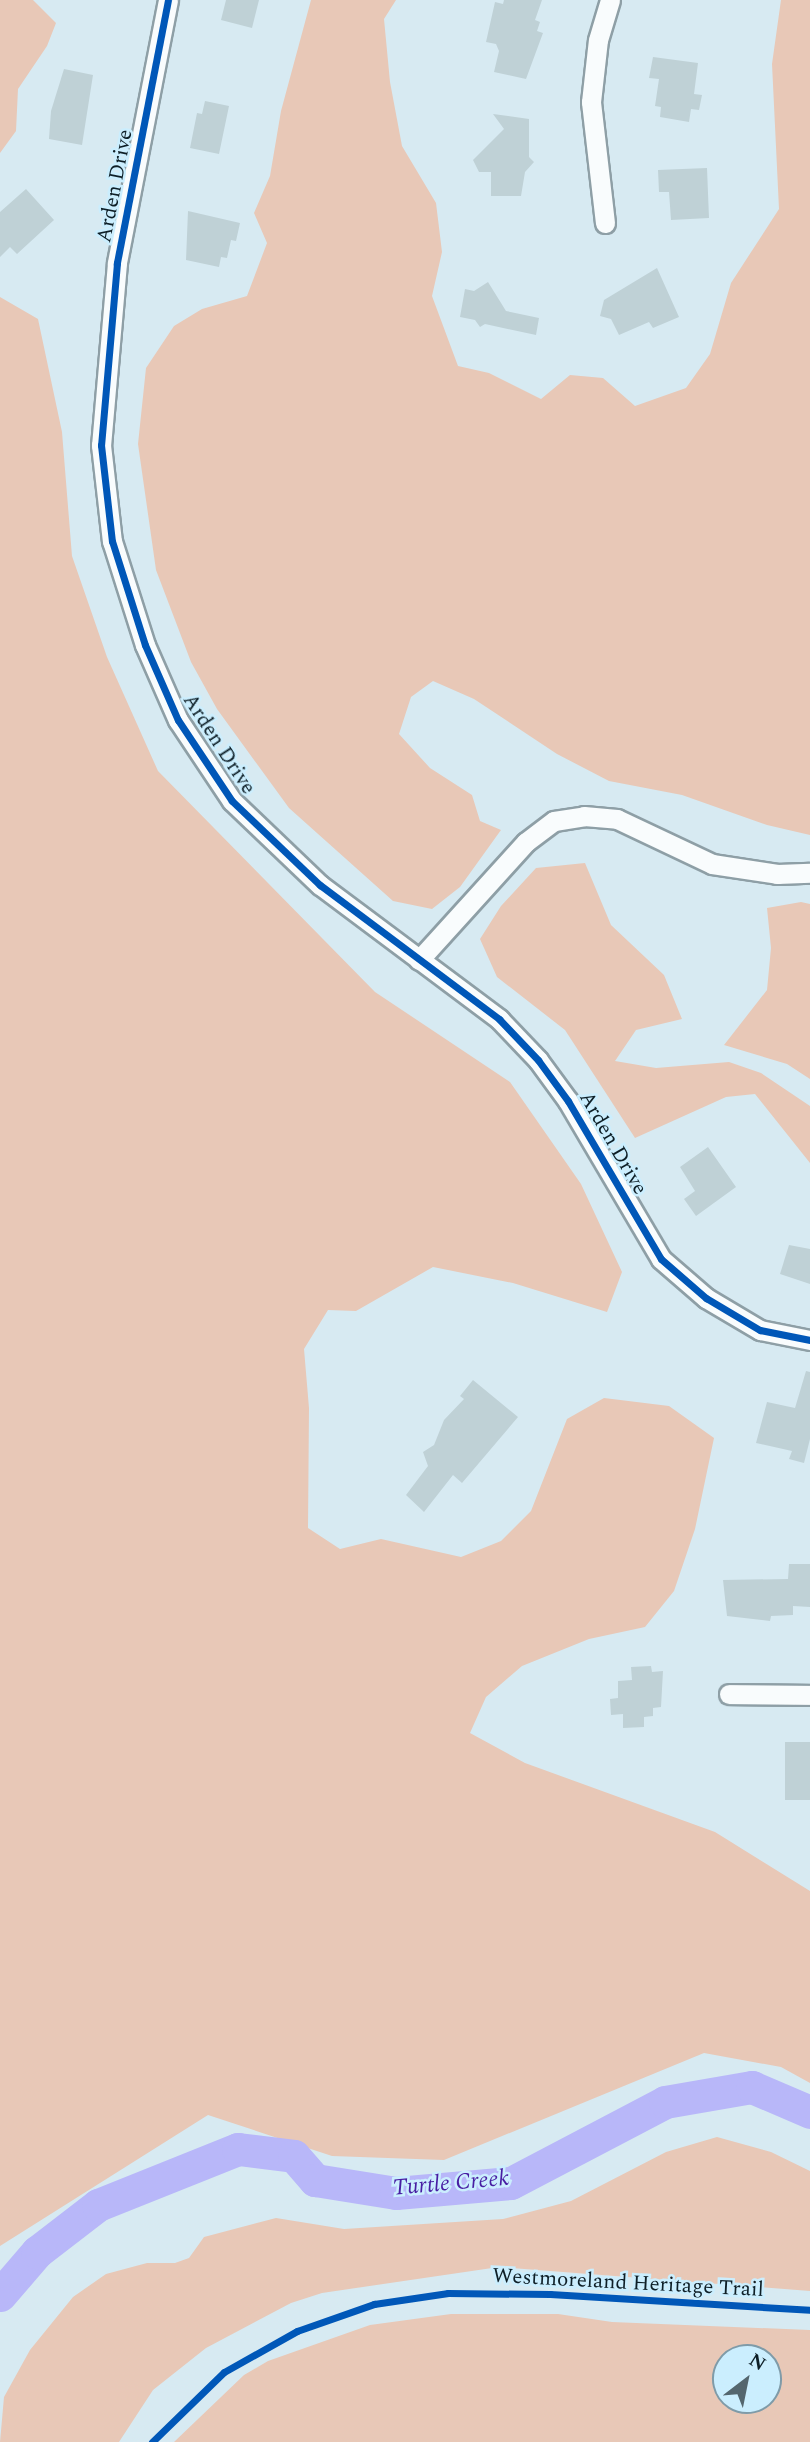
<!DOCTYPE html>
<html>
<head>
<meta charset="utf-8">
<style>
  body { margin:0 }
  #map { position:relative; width:810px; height:2442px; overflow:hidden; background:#d7eaf2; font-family:Spectral,serif }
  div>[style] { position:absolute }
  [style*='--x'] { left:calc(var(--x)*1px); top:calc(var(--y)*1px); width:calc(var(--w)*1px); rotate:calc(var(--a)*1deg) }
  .green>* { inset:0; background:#e8c8b7 }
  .river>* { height:33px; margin:-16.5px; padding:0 16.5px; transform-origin:16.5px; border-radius:16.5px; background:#b8b7f9 }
  .building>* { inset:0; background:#bfd1d6 }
  .roads { filter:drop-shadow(2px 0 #8e9fa6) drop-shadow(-2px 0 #8e9fa6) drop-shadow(0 2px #8e9fa6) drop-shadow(0 -2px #8e9fa6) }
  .minor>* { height:19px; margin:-9.5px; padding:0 9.5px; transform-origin:9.5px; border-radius:9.5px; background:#f9fcfd }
  .cycleway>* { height:7px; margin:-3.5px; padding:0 3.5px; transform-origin:3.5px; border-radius:3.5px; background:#0057b8 }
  span { translate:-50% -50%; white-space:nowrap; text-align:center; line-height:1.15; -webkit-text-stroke:5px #cbeefe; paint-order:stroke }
  .street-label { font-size:21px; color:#0e1f27 }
  .water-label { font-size:23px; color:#481ea3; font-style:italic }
  .north { position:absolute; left:712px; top:2344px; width:70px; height:70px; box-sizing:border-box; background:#cbeefe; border:2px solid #7f9ba8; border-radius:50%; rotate:32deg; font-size:19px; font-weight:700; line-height:28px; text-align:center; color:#0e1f27 }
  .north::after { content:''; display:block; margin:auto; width:24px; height:32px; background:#54666e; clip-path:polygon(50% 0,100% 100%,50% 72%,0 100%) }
</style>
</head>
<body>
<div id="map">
  <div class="green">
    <i style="clip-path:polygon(0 0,33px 0,56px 23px,47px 46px,18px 89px,16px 131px,0 153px)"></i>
    <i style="clip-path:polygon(311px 0,396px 0,384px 19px,390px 82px,402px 146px,436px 203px,442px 252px,432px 296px,458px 366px,489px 373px,541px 399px,570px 375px,603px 378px,635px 406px,686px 388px,710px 354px,731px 283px,779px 209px,772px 64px,781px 0,810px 0,810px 835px,767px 825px,682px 795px,609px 781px,557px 754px,474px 699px,433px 681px,411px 697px,399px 734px,430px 768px,472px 795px,480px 821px,501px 830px,460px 887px,432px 909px,393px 901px,289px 808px,217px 709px,191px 662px,156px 570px,138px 444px,146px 368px,174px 326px,202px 309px,247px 296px,267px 243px,254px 213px,270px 176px,281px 111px)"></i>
    <i style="clip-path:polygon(0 297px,38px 319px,62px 432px,72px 556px,107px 657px,158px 771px,375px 992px,510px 1082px,581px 1184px,622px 1272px,607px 1312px,513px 1283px,433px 1267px,356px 1311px,328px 1310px,304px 1349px,309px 1408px,308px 1528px,340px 1549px,381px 1539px,461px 1557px,501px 1541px,531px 1511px,567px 1419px,604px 1398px,669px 1406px,714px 1438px,695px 1529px,674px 1591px,645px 1627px,589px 1639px,522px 1666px,486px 1697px,470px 1733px,525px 1763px,715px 1832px,810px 1891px,810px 2083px,781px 2067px,704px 2053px,444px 2160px,332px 2156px,208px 2115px,0 2246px)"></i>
    <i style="clip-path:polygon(585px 863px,611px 925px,664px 975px,682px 1019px,636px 1030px,615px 1061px,656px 1068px,729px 1062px,761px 1073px,810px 1106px,810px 1163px,755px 1094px,726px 1097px,635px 1138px,565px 1030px,497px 977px,480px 939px,501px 906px,536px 868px)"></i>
    <i style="clip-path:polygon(801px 902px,810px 904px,810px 1079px,787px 1064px,724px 1045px,767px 990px,771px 948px,767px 908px)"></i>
    <i style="clip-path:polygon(717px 2137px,771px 2152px,810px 2171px,810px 2291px,499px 2267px,322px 2293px,291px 2303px,206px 2348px,153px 2390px,119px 2442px,0 2442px,4px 2397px,30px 2350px,73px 2297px,106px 2274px,147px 2263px,175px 2263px,189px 2258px,204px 2237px,276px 2218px,344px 2229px,503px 2219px,571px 2201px,666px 2152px)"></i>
    <i style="clip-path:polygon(evenodd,451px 2314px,558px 2314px,612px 2322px,810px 2330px,810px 2442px,174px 2442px,244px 2375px,268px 2361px,370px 2325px,451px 2314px,726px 2358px,768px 2358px,768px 2400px,726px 2400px,726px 2358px)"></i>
  </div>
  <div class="river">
    <i style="--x:0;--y:2295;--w:57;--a:-49.3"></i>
    <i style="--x:37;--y:2252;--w:77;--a:-37.6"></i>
    <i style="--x:98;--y:2205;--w:151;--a:-21.8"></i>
    <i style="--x:238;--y:2149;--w:56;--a:7.1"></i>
    <i style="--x:294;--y:2156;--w:32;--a:49"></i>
    <i style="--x:315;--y:2180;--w:82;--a:9.1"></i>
    <i style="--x:396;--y:2193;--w:115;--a:-5"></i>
    <i style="--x:511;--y:2183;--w:174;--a:-27.7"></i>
    <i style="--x:665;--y:2102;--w:88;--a:-9.8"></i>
    <i style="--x:752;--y:2087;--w:63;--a:23.3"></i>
  </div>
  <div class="building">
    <i style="clip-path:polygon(226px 0,259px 0,252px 28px,221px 20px)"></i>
    <i style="clip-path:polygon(504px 0,542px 0,535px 20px,540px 22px,537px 31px,543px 33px,526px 79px,494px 72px,499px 51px,496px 44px,486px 42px,495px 2px,503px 4px)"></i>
    <i style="clip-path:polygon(653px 57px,698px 63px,694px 94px,702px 95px,699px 110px,691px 109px,689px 122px,660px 117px,661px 107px,655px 106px,659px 79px,649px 78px)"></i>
    <i style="clip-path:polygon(64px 69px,93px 75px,82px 145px,49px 139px,51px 111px)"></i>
    <i style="clip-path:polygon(205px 101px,229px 106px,219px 154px,190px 148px,197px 113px,202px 114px)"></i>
    <i style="clip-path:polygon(493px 114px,529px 119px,529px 157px,534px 162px,525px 172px,521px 196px,491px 196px,491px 172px,479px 172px,473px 160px,504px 129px)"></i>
    <i style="clip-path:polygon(707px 168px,709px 218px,671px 220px,669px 192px,659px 192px,658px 170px)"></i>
    <i style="clip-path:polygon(26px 189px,54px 220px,17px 254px,10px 247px,0 257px,0 212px)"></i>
    <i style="clip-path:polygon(188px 211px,240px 223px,236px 241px,231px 240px,227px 258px,221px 257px,219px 267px,186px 260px)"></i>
    <i style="clip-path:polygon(657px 268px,679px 317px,653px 328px,649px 322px,619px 335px,611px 319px,600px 316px,604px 300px)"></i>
    <i style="clip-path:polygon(488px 282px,506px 311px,539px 318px,536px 335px,485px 324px,480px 327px,475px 320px,460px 317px,465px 289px,474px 291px)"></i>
    <i style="clip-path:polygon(708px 1147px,736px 1187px,696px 1216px,684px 1199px,695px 1191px,680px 1167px)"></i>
    <i style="clip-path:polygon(789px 1245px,810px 1249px,810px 1284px,780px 1274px)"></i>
    <i style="clip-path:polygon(806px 1371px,810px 1372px,810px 1439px,804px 1463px,789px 1459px,792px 1451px,756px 1443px,767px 1402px,795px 1408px)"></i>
    <i style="clip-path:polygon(473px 1380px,518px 1417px,462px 1483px,453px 1475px,424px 1512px,406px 1495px,428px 1466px,423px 1452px,434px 1445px,444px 1420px,464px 1399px,460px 1396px)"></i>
    <i style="clip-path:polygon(789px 1564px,810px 1564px,810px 1607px,793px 1606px,793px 1615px,771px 1616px,770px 1621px,727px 1616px,723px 1580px,788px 1579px)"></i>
    <i style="clip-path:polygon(651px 1666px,652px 1672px,663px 1671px,661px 1707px,653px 1708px,653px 1716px,644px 1717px,644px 1727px,623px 1728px,623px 1714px,611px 1715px,610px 1699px,618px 1698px,618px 1681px,632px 1680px,631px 1667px)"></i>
    <i style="clip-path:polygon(785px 1742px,810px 1742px,810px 1800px,785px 1800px)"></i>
  </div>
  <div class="roads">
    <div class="minor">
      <i style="--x:168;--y:0;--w:268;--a:101"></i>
      <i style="--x:117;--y:263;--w:183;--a:95"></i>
      <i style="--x:101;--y:445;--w:97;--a:83.5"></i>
      <i style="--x:112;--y:541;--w:109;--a:72.4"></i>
      <i style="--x:145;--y:645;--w:82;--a:66.3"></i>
      <i style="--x:178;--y:720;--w:97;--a:56.3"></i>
      <i style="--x:232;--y:801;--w:122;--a:43.7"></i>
      <i style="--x:320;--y:885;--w:224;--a:36.8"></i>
      <i style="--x:499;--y:1019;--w:57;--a:46.4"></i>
      <i style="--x:538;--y:1060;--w:51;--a:53.8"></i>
      <i style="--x:568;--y:1101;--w:183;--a:59.5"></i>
      <i style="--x:661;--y:1259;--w:60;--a:40.9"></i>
      <i style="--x:706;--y:1298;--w:63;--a:30.7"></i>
      <i style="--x:760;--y:1330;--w:51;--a:11.3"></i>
      <i style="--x:605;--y:223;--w:122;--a:-96.6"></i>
      <i style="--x:591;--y:102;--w:62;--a:-83.6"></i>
      <i style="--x:598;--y:40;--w:42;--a:-73.3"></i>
      <i style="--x:419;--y:960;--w:159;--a:-47.8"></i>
      <i style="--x:526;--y:842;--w:35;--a:-37"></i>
      <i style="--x:554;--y:821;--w:30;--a:-9"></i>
      <i style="--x:584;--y:816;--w:33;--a:5"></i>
      <i style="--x:617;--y:819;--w:105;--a:25.3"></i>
      <i style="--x:712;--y:864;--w:66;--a:8.7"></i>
      <i style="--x:777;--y:874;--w:33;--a:-2"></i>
      <i style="--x:729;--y:1694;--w:81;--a:0.7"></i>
    </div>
  </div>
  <div class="cycleway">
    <i style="--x:168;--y:0;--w:268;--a:101"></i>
    <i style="--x:117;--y:263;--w:183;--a:95"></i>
    <i style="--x:101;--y:445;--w:97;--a:83.5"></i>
    <i style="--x:112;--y:541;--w:109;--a:72.4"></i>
    <i style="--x:145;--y:645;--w:82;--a:66.3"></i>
    <i style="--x:178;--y:720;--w:97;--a:56.3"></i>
    <i style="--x:232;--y:801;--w:122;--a:43.7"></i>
    <i style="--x:320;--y:885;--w:224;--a:36.8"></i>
    <i style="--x:499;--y:1019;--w:57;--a:46.4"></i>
    <i style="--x:538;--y:1060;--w:51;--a:53.8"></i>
    <i style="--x:568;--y:1101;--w:183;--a:59.5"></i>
    <i style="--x:661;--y:1259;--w:60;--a:40.9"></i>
    <i style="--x:706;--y:1298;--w:63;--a:30.7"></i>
    <i style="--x:760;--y:1330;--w:51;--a:11.3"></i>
    <i style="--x:152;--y:2442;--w:100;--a:-44.2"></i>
    <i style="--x:224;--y:2372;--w:84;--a:-29.3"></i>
    <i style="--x:297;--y:2331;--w:82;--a:-19.3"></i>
    <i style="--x:374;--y:2304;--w:75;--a:-8.5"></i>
    <i style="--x:448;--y:2293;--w:102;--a:0.6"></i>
    <i style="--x:550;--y:2294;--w:260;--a:3.5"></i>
  </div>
  <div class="street-label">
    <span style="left:115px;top:186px;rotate:-79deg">Arden Drive</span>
    <span style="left:219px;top:744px;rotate:57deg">Arden Drive</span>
    <span style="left:613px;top:1143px;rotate:60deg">Arden Drive</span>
    <span style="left:628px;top:2283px;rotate:3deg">Westmoreland Heritage Trail</span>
  </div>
  <div class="water-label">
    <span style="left:451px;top:2184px;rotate:-5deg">Turtle Creek</span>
  </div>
  <div class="north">N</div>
</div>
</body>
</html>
